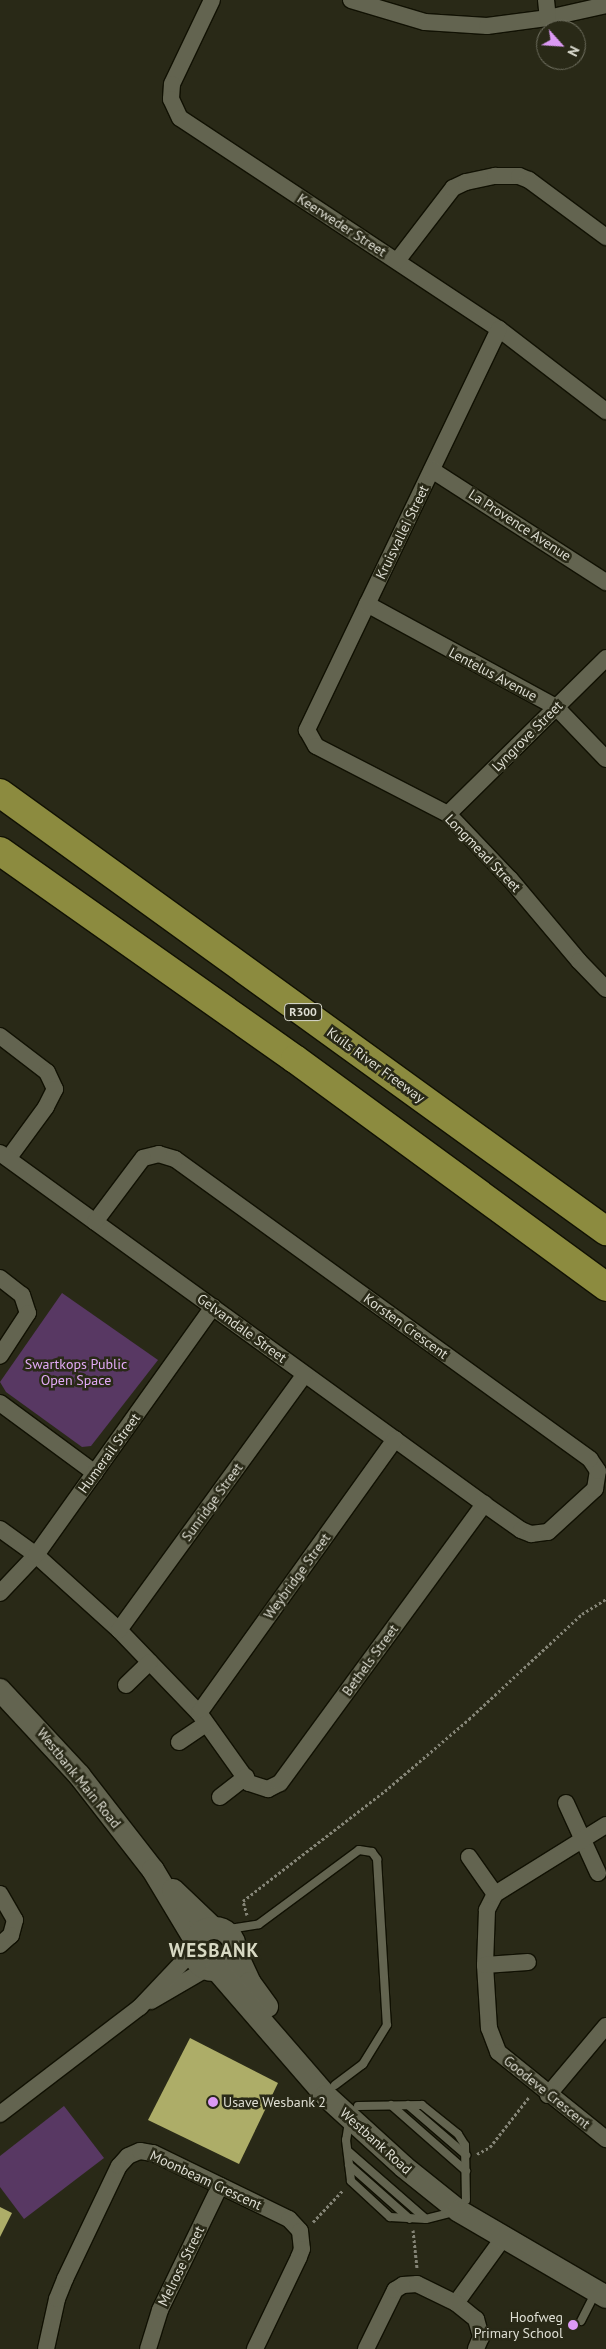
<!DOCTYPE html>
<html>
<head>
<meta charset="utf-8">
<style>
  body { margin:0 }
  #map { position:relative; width:606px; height:2349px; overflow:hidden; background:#292917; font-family:"PT Sans",sans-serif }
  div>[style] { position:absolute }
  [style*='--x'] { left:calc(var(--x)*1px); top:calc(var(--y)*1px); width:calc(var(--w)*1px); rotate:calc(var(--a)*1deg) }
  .green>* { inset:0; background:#583863 }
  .building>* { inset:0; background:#adad68 }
  .path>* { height:3px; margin-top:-1.5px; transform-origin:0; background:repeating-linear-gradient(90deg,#848476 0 2.5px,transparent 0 5px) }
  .roads { filter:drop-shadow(1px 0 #111103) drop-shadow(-1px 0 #111103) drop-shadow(0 1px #111103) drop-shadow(0 -1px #111103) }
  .lane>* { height:8px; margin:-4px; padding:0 4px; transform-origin:4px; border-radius:4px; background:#636450 }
  .street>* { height:16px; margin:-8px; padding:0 8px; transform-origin:8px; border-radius:8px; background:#636450 }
  .secondary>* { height:22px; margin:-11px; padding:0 11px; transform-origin:11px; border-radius:11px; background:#636450 }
  .secondary>.ring { margin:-11px; padding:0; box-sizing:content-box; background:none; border:22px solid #636450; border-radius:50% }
  .highway>* { height:28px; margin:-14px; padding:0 14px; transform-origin:14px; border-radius:14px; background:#8c8b3f }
  .dots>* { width:14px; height:14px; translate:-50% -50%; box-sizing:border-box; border:2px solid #292917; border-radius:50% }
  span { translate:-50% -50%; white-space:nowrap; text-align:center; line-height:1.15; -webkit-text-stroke:5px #292917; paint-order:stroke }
  .shield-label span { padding:1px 4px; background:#292917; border:1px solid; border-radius:4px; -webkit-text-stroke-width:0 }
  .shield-label { font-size:12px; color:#deded3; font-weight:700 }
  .street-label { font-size:14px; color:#deded3 }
  .park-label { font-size:14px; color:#e2aaf6 }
  .poi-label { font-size:14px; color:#deded3 }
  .left { translate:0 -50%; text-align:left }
  .right { translate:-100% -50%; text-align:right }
  .district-label { font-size:19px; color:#d8d9c3; font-weight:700; letter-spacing:1px }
  .north { position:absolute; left:536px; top:20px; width:50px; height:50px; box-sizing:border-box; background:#292917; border:1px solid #717162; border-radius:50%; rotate:116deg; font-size:14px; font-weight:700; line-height:20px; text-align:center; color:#deded3 }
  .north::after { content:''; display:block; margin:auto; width:18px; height:22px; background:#dc99f4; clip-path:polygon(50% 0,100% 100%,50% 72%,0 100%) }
</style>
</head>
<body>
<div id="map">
  <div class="green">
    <i style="clip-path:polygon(62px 1293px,158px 1360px,91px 1446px,82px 1447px,6px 1392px,0 1382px)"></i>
    <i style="clip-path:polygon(64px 2106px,104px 2158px,24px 2219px,0 2187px,0 2156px)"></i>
  </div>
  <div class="building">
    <i style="clip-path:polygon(190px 2038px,278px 2083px,239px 2164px,148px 2120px)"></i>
    <i style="clip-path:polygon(0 2207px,12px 2213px,0 2237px)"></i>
  </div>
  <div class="path">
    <i style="--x:247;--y:1915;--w:15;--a:-106"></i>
    <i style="--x:243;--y:1901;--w:180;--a:-37.8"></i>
    <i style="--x:385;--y:1791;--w:111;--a:-40.6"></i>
    <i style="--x:469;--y:1719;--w:154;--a:-42.9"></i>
    <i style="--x:582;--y:1614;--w:28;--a:-32"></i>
    <i style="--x:477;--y:2154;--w:15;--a:-28"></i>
    <i style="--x:490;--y:2147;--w:63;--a:-52"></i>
    <i style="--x:313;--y:2222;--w:44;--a:-46.8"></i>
    <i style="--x:413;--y:2230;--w:39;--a:84"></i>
  </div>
  <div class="roads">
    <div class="lane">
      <i style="--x:223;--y:1930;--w:36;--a:-9"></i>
      <i style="--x:259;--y:1924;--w:124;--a:-36.5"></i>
      <i style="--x:359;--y:1850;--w:13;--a:9"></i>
      <i style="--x:372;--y:1852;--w:9;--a:54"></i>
      <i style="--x:377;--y:1859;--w:166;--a:86.6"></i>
      <i style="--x:387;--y:2025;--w:46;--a:121.6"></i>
      <i style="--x:363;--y:2064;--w:35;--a:143"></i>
      <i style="--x:391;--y:2105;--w:100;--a:41.3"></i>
      <i style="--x:408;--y:2105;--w:77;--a:40.8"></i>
      <i style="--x:358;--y:2106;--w:64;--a:-0.9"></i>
      <i style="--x:422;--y:2105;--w:46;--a:38.9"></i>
      <i style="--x:458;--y:2134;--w:13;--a:58"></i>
      <i style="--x:465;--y:2145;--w:55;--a:89"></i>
      <i style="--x:349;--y:2122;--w:18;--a:99"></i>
      <i style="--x:346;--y:2140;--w:41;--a:83"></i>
      <i style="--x:351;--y:2181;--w:53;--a:42.7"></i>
      <i style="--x:390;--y:2217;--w:36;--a:3"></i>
      <i style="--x:426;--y:2219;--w:29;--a:-14"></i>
      <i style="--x:348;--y:2151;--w:103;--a:41.1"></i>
      <i style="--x:349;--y:2165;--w:81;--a:41.5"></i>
      <i style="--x:581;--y:2321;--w:30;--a:-63"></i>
    </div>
    <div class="street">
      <i style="--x:212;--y:0;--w:93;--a:115.5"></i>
      <i style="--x:172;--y:84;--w:15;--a:94"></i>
      <i style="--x:171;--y:99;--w:21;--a:65"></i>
      <i style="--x:180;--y:118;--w:382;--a:33.5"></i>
      <i style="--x:499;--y:329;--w:135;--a:37.5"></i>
      <i style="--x:351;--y:0;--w:77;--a:16.6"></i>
      <i style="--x:425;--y:22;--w:62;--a:3.7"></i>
      <i style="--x:487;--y:26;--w:62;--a:-7.5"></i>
      <i style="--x:548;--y:18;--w:59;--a:-12.6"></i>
      <i style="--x:546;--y:0;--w:18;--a:84"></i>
      <i style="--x:397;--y:261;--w:92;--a:-52.5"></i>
      <i style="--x:453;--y:188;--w:14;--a:-25"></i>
      <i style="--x:466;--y:182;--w:30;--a:-12"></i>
      <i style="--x:495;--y:176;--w:24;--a:0"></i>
      <i style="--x:519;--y:176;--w:11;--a:22"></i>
      <i style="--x:529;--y:180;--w:96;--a:36.5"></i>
      <i style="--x:499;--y:329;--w:445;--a:115.6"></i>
      <i style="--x:307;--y:730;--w:18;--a:61"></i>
      <i style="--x:316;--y:746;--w:148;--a:27.3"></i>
      <i style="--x:448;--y:814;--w:90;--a:46.4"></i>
      <i style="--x:510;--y:879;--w:107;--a:49.9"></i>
      <i style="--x:579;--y:961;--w:39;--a:46"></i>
      <i style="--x:432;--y:470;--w:207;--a:32.8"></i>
      <i style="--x:367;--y:604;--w:215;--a:28.6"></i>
      <i style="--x:556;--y:707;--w:72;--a:46.1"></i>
      <i style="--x:448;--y:814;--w:222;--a:-44.6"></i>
      <i style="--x:0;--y:1036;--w:59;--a:37.5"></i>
      <i style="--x:47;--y:1072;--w:19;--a:65"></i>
      <i style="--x:55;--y:1089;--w:20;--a:117"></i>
      <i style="--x:46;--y:1107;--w:64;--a:126.2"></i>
      <i style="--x:0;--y:1153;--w:598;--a:35.95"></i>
      <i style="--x:484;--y:1504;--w:45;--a:35.1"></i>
      <i style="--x:521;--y:1530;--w:11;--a:22"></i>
      <i style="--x:531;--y:1534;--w:17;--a:-7"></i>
      <i style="--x:548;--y:1532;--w:64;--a:-42.5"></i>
      <i style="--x:595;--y:1489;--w:18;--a:-81"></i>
      <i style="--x:598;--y:1471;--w:14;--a:-124"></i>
      <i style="--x:590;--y:1459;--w:512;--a:-144.14"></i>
      <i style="--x:175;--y:1159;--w:17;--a:-163"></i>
      <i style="--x:159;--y:1154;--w:16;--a:166"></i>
      <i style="--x:143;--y:1158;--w:80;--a:126.9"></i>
      <i style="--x:0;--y:1278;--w:28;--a:38"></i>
      <i style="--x:22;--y:1295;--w:19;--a:72"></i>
      <i style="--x:28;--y:1313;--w:51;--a:123.1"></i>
      <i style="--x:0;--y:1403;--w:118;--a:36.4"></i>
      <i style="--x:0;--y:1529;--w:44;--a:35.8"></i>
      <i style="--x:36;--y:1555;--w:112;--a:42.1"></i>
      <i style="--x:119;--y:1630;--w:115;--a:46.1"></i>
      <i style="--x:199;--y:1713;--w:86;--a:54.5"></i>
      <i style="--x:249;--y:1783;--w:20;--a:18"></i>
      <i style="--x:268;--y:1789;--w:13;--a:-27"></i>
      <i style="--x:280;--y:1783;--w:346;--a:-53.8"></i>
      <i style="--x:0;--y:1593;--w:52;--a:-46.5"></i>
      <i style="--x:36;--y:1555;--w:305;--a:-54.5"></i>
      <i style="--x:119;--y:1630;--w:316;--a:-54"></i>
      <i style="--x:126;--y:1685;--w:33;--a:-44"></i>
      <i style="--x:199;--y:1713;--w:337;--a:-54.4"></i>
      <i style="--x:179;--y:1742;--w:32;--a:-34"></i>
      <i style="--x:220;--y:1797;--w:33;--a:-38"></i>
      <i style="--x:566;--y:1803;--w:77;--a:65.4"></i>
      <i style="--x:606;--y:1825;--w:131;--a:148.1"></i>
      <i style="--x:495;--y:1894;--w:18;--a:117"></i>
      <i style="--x:487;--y:1910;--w:55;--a:92.1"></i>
      <i style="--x:485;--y:1965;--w:63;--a:86.4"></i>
      <i style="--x:489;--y:2028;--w:26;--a:69"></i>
      <i style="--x:498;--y:2052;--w:139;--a:38.9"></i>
      <i style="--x:469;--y:1857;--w:45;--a:54.9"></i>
      <i style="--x:0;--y:1894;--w:30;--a:60"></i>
      <i style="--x:15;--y:1920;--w:16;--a:105"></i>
      <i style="--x:11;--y:1935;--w:15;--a:138"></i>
      <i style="--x:485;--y:1965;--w:43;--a:-4"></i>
      <i style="--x:151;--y:2001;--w:64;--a:-30.2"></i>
      <i style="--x:548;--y:2095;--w:90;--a:-50"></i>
      <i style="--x:0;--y:2114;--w:176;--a:-37.4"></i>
      <i style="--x:140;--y:2007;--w:77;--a:-46.6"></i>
      <i style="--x:456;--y:2303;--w:82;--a:-54"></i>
      <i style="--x:46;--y:2349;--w:51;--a:-77.6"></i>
      <i style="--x:57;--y:2299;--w:22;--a:-68"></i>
      <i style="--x:65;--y:2279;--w:125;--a:-64.5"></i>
      <i style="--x:119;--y:2166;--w:13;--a:-48"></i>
      <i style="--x:128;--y:2156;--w:13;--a:-23"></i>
      <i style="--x:140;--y:2151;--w:13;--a:9"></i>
      <i style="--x:153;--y:2153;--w:151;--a:25.9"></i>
      <i style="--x:289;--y:2219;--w:16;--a:47"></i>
      <i style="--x:300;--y:2231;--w:18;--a:84"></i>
      <i style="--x:302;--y:2249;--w:9;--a:111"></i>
      <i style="--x:299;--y:2257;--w:102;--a:115.6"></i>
      <i style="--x:148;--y:2349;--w:41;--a:-72.9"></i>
      <i style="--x:160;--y:2310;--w:138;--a:-64.2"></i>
      <i style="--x:366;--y:2349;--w:66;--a:-63.8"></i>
      <i style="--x:395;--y:2290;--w:9;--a:-32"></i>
      <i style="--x:403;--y:2285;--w:14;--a:-4"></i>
      <i style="--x:417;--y:2284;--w:43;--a:26"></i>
      <i style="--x:456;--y:2303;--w:26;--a:39"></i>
      <i style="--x:476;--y:2319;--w:19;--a:74"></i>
      <i style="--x:481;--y:2337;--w:13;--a:113"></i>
    </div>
    <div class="secondary">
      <i style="--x:0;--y:1690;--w:116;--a:47.1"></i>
      <i style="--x:79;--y:1775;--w:120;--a:52.1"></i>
      <i style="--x:153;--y:1870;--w:82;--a:59"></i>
      <i style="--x:173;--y:1890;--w:55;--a:43.5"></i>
      <i class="ring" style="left:193px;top:1928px;width:20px;height:20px"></i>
      <i style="--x:236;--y:1953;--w:33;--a:65"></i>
      <i style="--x:250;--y:1983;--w:29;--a:54"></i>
      <i style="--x:217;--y:1970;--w:167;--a:49.1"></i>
      <i style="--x:326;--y:2096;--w:105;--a:42.3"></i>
      <i style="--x:404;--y:2167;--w:70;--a:38.7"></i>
      <i style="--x:459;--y:2211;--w:170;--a:30.3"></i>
    </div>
    <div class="highway">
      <i style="--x:0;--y:793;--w:748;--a:35.86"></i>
      <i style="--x:0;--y:851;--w:361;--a:35.2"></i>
      <i style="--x:295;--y:1059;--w:386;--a:36.2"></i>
    </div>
  </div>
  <div class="dots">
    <i style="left:213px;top:2102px;background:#dc99f4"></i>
    <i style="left:573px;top:2325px;background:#dc99f4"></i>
  </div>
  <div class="shield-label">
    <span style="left:303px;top:1012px">R300</span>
  </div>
  <div class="street-label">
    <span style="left:342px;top:225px;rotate:33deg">Keerweder Street</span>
    <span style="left:520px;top:525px;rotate:33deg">La Provence Avenue</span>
    <span style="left:402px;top:532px;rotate:-64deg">Kruisvallei Street</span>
    <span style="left:493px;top:674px;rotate:28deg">Lentelus Avenue</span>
    <span style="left:527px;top:736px;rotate:-45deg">Lyngrove Street</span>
    <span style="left:483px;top:853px;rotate:46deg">Longmead Street</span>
    <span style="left:376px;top:1065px;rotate:36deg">Kuils River Freeway</span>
    <span style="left:406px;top:1326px;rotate:36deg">Korsten Crescent</span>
    <span style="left:242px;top:1328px;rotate:36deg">Gelvandale Street</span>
    <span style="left:109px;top:1453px;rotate:-54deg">Humerail Street</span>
    <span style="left:212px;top:1502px;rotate:-54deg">Sunridge Street</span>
    <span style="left:297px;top:1576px;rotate:-54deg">Weybridge Street</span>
    <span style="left:370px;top:1660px;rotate:-54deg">Bethels Street</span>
    <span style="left:79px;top:1778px;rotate:51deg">Westbank Main Road</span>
    <span style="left:547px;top:2092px;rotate:39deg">Goodeve Crescent</span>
    <span style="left:376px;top:2141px;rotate:42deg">Westbank Road</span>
    <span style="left:206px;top:2180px;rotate:25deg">Moonbeam Crescent</span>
    <span style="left:181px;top:2266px;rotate:-64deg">Melrose Street</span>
  </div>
  <div class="park-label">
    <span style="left:76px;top:1372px">Swartkops Public<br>Open Space</span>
  </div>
  <div class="poi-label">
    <span class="left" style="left:223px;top:2102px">Usave Wesbank 2</span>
    <span class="right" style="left:563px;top:2325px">Hoofweg<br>Primary School</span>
  </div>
  <div class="district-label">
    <span style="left:214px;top:1951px">WESBANK</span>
  </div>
  <div class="north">N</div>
</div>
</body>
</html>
